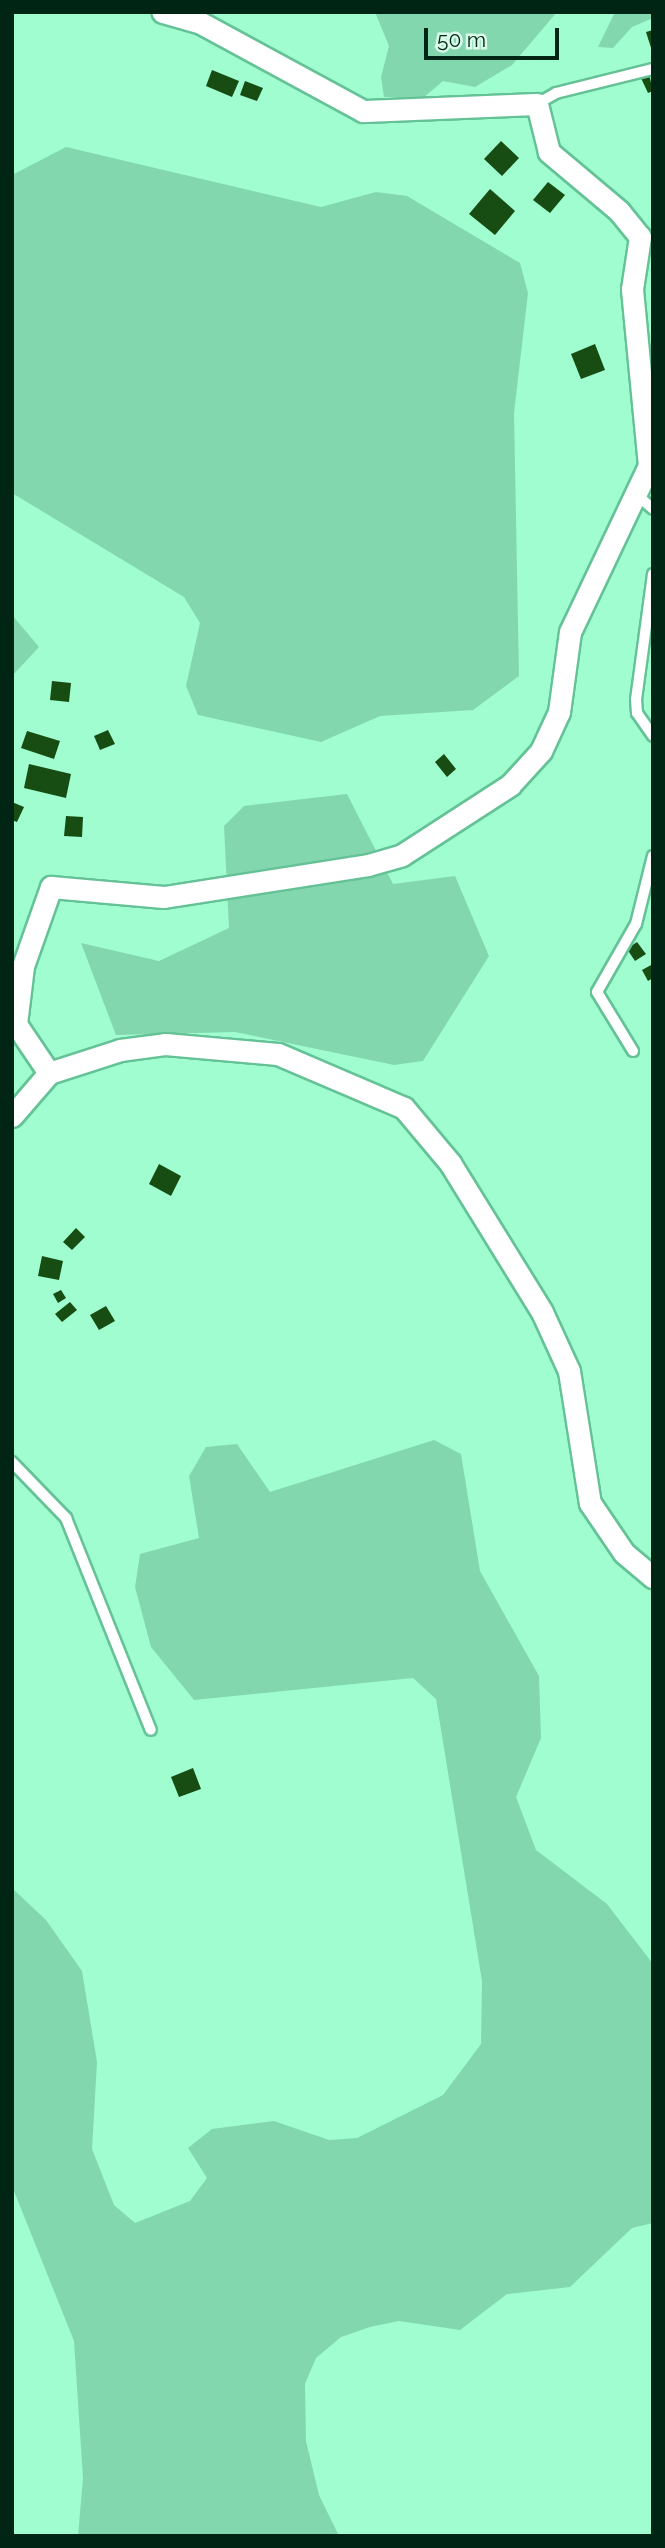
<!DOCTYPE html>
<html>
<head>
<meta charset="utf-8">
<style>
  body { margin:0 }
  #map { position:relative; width:665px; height:2548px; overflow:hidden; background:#9ffdcf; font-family:Raleway,sans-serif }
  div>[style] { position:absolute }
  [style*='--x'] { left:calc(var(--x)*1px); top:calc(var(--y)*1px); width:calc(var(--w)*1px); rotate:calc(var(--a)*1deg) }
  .green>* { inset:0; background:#83d7af }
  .building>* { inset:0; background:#174d12 }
  .roads { filter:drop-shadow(2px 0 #65c297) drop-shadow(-2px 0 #65c297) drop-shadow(0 2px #65c297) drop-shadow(0 -2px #65c297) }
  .service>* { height:10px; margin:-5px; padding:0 5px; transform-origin:5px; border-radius:5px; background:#fff }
  .minor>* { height:21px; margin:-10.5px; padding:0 10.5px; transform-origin:10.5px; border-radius:10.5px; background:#fff }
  span { translate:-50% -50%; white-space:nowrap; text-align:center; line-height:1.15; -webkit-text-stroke:7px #d9fcea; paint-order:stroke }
  .frame { position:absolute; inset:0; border:14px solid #002515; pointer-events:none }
  .scale { position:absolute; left:424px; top:28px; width:135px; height:32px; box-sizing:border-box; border:4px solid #002515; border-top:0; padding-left:9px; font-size:21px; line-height:24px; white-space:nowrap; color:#002515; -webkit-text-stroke:5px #d9fcea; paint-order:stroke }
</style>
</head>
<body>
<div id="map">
  <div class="green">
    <i style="clip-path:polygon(375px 12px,557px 12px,512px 65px,475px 87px,443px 81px,423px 98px,384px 97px,381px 77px,389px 46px)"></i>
    <i style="clip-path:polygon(615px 12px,653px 12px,653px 18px,632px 27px,613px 48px,598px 47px)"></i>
    <i style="clip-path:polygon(66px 147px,321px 207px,376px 192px,407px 196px,520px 263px,528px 293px,514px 413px,519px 676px,473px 710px,380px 716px,321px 742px,198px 715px,186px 686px,200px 623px,184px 597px,12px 493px,12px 175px)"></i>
    <i style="clip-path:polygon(12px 615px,39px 647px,12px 676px)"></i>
    <i style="clip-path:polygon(347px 794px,393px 884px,455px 876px,489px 956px,423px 1061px,394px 1065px,235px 1032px,116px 1035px,81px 943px,159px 961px,229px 928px,224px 826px,244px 806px)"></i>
    <i style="clip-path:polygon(434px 1440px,461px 1454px,480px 1571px,539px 1676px,541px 1738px,516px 1797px,536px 1850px,607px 1904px,653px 1964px,653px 2223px,632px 2228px,570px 2287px,507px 2294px,460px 2330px,399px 2321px,370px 2327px,341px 2337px,316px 2358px,305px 2384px,306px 2441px,319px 2495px,339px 2536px,78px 2536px,83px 2478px,74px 2341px,12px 2186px,12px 1888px,46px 1920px,82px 1971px,97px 2062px,92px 2149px,114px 2205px,135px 2223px,190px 2201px,207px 2178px,188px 2148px,212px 2129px,274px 2121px,329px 2140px,357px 2138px,443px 2095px,481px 2044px,482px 1981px,436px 1699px,413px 1678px,194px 1700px,151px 1647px,135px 1587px,140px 1554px,199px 1538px,189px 1476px,206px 1447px,237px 1444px,270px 1492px)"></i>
  </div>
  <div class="building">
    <i style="clip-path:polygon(653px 30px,653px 51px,652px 51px,646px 32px)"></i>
    <i style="clip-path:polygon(212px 70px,239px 81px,232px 97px,206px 86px)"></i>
    <i style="clip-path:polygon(649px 74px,653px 91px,648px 93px,641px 78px)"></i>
    <i style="clip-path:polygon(245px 81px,263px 88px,257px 101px,240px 95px)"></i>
    <i style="clip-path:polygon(501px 141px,519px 158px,502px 176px,484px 159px)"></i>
    <i style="clip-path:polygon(548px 182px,565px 195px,550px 213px,533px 200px)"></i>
    <i style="clip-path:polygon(490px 189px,515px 211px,495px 235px,469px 214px)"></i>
    <i style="clip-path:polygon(595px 344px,605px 370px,581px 379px,571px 354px)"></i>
    <i style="clip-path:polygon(52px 681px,71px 683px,69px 702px,50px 700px)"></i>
    <i style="clip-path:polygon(108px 730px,115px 744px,100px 750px,94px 736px)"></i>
    <i style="clip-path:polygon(27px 731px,60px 741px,54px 759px,21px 748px)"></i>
    <i style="clip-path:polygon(444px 754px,456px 769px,447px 777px,435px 762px)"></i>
    <i style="clip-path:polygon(29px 764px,71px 774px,66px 798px,24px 788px)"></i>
    <i style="clip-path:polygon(12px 802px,24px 807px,17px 822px,12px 820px)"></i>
    <i style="clip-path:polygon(66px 816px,83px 817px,82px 837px,64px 836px)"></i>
    <i style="clip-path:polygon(637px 942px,646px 954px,635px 961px,627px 949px)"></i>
    <i style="clip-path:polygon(653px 964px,653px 978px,648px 981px,642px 970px)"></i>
    <i style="clip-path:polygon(159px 1164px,181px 1176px,171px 1196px,149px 1184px)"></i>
    <i style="clip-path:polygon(76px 1228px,85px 1237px,72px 1250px,63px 1242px)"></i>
    <i style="clip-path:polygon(42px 1256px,63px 1261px,59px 1280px,38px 1276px)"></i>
    <i style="clip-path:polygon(61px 1290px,66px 1298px,58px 1303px,53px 1294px)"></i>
    <i style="clip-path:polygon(70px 1302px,77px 1310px,62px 1322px,55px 1314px)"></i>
    <i style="clip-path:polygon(106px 1306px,115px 1321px,99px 1330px,90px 1315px)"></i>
    <i style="clip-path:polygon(193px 1768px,201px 1789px,179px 1797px,171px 1777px)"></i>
  </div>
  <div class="roads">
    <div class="service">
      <i style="--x:537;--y:104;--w:22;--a:-30"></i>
      <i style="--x:556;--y:93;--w:100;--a:-13.9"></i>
      <i style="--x:637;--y:495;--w:21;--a:41"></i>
      <i style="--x:653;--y:574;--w:126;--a:97.7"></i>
      <i style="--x:636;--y:699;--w:14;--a:86"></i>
      <i style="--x:637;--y:713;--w:28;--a:55"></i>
      <i style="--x:633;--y:1051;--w:69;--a:-121.4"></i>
      <i style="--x:597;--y:992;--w:78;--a:-60.2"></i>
      <i style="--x:636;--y:924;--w:70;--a:-76"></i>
      <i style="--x:12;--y:1462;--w:78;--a:46"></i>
      <i style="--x:66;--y:1518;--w:228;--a:68.2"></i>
    </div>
    <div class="minor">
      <i style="--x:49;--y:1073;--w:59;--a:-124"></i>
      <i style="--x:16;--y:1024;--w:58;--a:-83.1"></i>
      <i style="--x:23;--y:966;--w:84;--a:-70.5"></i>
      <i style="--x:51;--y:887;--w:113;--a:5.1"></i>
      <i style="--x:164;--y:897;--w:206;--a:-8.9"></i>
      <i style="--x:368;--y:865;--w:35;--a:-16"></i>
      <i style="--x:402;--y:855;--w:129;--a:-32.9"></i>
      <i style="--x:510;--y:785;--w:46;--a:-47.6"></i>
      <i style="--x:541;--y:751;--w:43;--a:-65.2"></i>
      <i style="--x:559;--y:712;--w:81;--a:-82.2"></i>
      <i style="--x:570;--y:632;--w:184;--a:-64.6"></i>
      <i style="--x:649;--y:466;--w:178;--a:-95.5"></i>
      <i style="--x:632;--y:289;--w:53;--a:-81.3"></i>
      <i style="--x:640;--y:237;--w:33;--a:-129"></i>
      <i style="--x:619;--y:211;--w:92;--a:-139.9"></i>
      <i style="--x:549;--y:152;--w:49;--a:-104"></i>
      <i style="--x:537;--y:104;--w:174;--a:177.7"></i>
      <i style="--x:363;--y:111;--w:184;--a:-151.5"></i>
      <i style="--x:201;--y:23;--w:40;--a:-164"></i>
      <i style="--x:12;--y:1116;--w:57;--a:-49.3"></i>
      <i style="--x:49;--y:1073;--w:75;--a:-17.9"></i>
      <i style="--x:120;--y:1050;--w:45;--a:-7.6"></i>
      <i style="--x:165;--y:1044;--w:113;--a:5.1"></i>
      <i style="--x:278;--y:1054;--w:137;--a:23.2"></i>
      <i style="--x:404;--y:1108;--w:72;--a:50.1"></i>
      <i style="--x:450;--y:1163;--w:175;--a:58.3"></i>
      <i style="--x:542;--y:1312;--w:65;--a:65.4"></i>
      <i style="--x:569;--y:1371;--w:134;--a:81"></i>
      <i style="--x:590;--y:1503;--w:60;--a:55.8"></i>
      <i style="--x:624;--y:1553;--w:38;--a:40"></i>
    </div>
  </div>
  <div class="frame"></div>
  <div class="scale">50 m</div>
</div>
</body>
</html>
